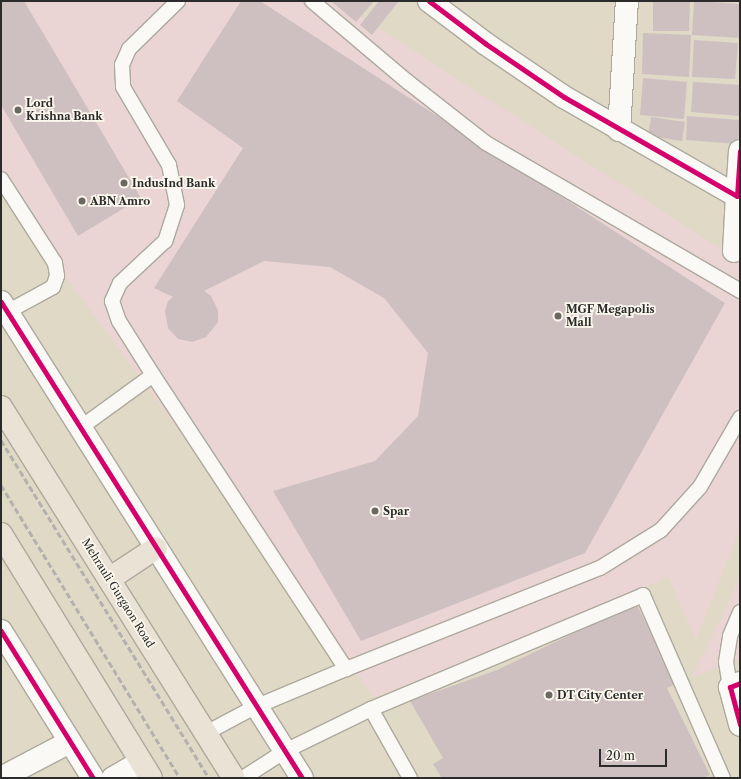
<!DOCTYPE html>
<html>
<head>
<meta charset="utf-8">
<style>
  body { margin:0 }
  #map { position:relative; width:741px; height:779px; overflow:hidden; background:#e0d9c6; font-family:"Libre Caslon Text",serif }
  div>[style] { position:absolute }
  [style*='--x'] { left:calc(var(--x)*1px); top:calc(var(--y)*1px); width:calc(var(--w)*1px); rotate:calc(var(--a)*1deg) }
  .built>* { inset:0; background:#ead4d4 }
  .building>* { inset:0; background:#cec0c1 }
  .roads { filter:drop-shadow(1px 0 #ada99d) drop-shadow(-1px 0 #ada99d) drop-shadow(0 1px #ada99d) drop-shadow(0 -1px #ada99d) }
  .service>* { height:14px; margin:-7px; padding:0 7px; transform-origin:7px; border-radius:7px; background:#faf9f6 }
  .minor>* { height:22px; margin:-11px; padding:0 11px; transform-origin:11px; border-radius:11px; background:#faf9f6 }
  .tertiary>* { height:22px; margin:-11px; padding:0 11px; transform-origin:11px; border-radius:11px; background:#faf9f6 }
  .primary>* { height:22px; margin:-11px; padding:0 11px; transform-origin:11px; border-radius:11px; background:#eae2d5 }
  .trunk>* { height:22px; margin:-11px; padding:0 11px; transform-origin:11px; border-radius:11px; background:#eae2d5 }
  .rail>* { height:3px; margin-top:-1.5px; transform-origin:0; background:repeating-linear-gradient(90deg,#b2b1ae 0 6px,transparent 0 9px) }
  .cycleway>* { height:5px; margin:-2.5px; padding:0 2.5px; transform-origin:2.5px; border-radius:2.5px; background:#d6006c }
  .dots>* { width:11px; height:11px; translate:-50% -50%; box-sizing:border-box; border:2px solid #fbf7ec; border-radius:50% }
  span { translate:-50% -50%; white-space:nowrap; text-align:center; line-height:1.15; -webkit-text-stroke:3.5px #fbf7ec; paint-order:stroke }
  .poi-label { font-size:11px; color:#2b2b2b; font-weight:700 }
  .left { translate:0 -50%; text-align:left }
  .street-label { font-size:11px; color:#2b2b2b }
  .frame { position:absolute; inset:0; border:2px solid #2b2b2b; pointer-events:none }
  .scale { position:absolute; left:599px; top:749px; width:68px; height:18px; box-sizing:border-box; border:2px solid #2b2b2b; border-top:0; padding-left:5px; font-size:12px; line-height:14px; white-space:nowrap; color:#2b2b2b; -webkit-text-stroke:3px #fbf7ec; paint-order:stroke }
</style>
</head>
<body>
<div id="map">
  <div class="built">
    <i style="clip-path:polygon(1px 1px,336px 1px,740px 261px,740px 528px,696px 640px,668px 577px,489px 654px,374px 697px,58px 266px,1px 169px)"></i>
    <i style="clip-path:polygon(740px 576px,740px 659px,692px 677px,719px 623px)"></i>
  </div>
  <div class="building">
    <i style="clip-path:polygon(1px 1px,24px 1px,141px 198px,78px 236px,1px 105px)"></i>
    <i style="clip-path:polygon(241px 1px,260px 1px,725px 303px,585px 553px,361px 641px,273px 491px,375px 461px,418px 416px,428px 353px,384px 298px,330px 267px,264px 261px,204px 291px,211px 296px,218px 310px,218px 322px,206px 337px,192px 342px,178px 339px,168px 328px,165px 311px,168px 301px,173px 297px,154px 288px,243px 148px,177px 101px)"></i>
    <i style="clip-path:polygon(331px 1px,374px 1px,356px 22px)"></i>
    <i style="clip-path:polygon(379px 1px,399px 1px,372px 35px,360px 25px)"></i>
    <i style="clip-path:polygon(653px 1px,690px 1px,689px 31px,653px 31px)"></i>
    <i style="clip-path:polygon(694px 1px,740px 4px,740px 38px,692px 35px)"></i>
    <i style="clip-path:polygon(643px 33px,691px 35px,689px 77px,642px 74px)"></i>
    <i style="clip-path:polygon(694px 40px,738px 43px,735px 79px,692px 77px)"></i>
    <i style="clip-path:polygon(643px 78px,687px 82px,684px 119px,640px 115px)"></i>
    <i style="clip-path:polygon(693px 82px,740px 85px,739px 116px,691px 112px)"></i>
    <i style="clip-path:polygon(687px 116px,740px 120px,738px 144px,686px 140px)"></i>
    <i style="clip-path:polygon(651px 117px,685px 122px,682px 141px,648px 136px)"></i>
    <i style="clip-path:polygon(636px 603px,676px 684px,667px 688px,710px 775px,703px 778px,442px 778px,433px 764px,443px 758px,410px 701px,497px 670px)"></i>
  </div>
  <div class="roads">
    <div class="service">
      <i style="--x:178;--y:1;--w:69;--a:135.6"></i>
      <i style="--x:129;--y:49;--w:17;--a:114"></i>
      <i style="--x:122;--y:65;--w:22;--a:87"></i>
      <i style="--x:123;--y:87;--w:91;--a:59.5"></i>
      <i style="--x:169;--y:165;--w:41;--a:78.7"></i>
      <i style="--x:177;--y:205;--w:38;--a:108"></i>
      <i style="--x:165;--y:241;--w:62;--a:137"></i>
      <i style="--x:120;--y:283;--w:20;--a:114"></i>
      <i style="--x:112;--y:301;--w:21;--a:71"></i>
      <i style="--x:119;--y:321;--w:64;--a:57.8"></i>
      <i style="--x:153;--y:375;--w:352;--a:56.7"></i>
      <i style="--x:312;--y:1;--w:126;--a:40.2"></i>
      <i style="--x:408;--y:82;--w:99;--a:38"></i>
      <i style="--x:486;--y:143;--w:294;--a:30.2"></i>
      <i style="--x:1;--y:179;--w:100;--a:57.3"></i>
      <i style="--x:55;--y:263;--w:13;--a:81"></i>
      <i style="--x:57;--y:276;--w:12;--a:110"></i>
      <i style="--x:53;--y:287;--w:52;--a:151.5"></i>
      <i style="--x:80;--y:428;--w:90;--a:-36"></i>
      <i style="--x:730;--y:687;--w:25;--a:-99"></i>
      <i style="--x:726;--y:662;--w:26;--a:-81"></i>
      <i style="--x:730;--y:636;--w:26;--a:-67"></i>
      <i style="--x:371;--y:709;--w:79;--a:60.5"></i>
      <i style="--x:206;--y:733;--w:55;--a:-28"></i>
      <i style="--x:255;--y:707;--w:99;--a:-22.7"></i>
      <i style="--x:346;--y:669;--w:273;--a:-21.7"></i>
      <i style="--x:600;--y:568;--w:72;--a:-31.9"></i>
      <i style="--x:661;--y:530;--w:58;--a:-47.8"></i>
      <i style="--x:700;--y:487;--w:80;--a:-59.9"></i>
      <i style="--x:243;--y:778;--w:50;--a:-32.7"></i>
      <i style="--x:285;--y:751;--w:96;--a:-26"></i>
      <i style="--x:371;--y:709;--w:295;--a:-22.7"></i>
      <i style="--x:643;--y:595;--w:200;--a:66.4"></i>
    </div>
    <div class="minor">
      <i style="--x:429;--y:1;--w:71;--a:37"></i>
      <i style="--x:486;--y:44;--w:94;--a:34.2"></i>
      <i style="--x:564;--y:97;--w:199;--a:29.8"></i>
      <i style="--x:737;--y:196;--w:45;--a:-86.2"></i>
      <i style="--x:619;--y:130;--w:129;--a:-86.5"></i>
      <i style="--x:734;--y:251;--w:55;--a:-86.9"></i>
      <i style="--x:740;--y:683;--w:11;--a:158"></i>
      <i style="--x:730;--y:687;--w:39;--a:75"></i>
      <i style="--x:1;--y:778;--w:78;--a:-27.6"></i>
      <i style="--x:113;--y:778;--w:32;--a:-30"></i>
    </div>
    <div class="tertiary">
      <i style="--x:1;--y:302;--w:563;--a:57.69"></i>
      <i style="--x:1;--y:631;--w:173;--a:58"></i>
    </div>
    <div class="primary">
      <i style="--x:109;--y:579;--w:56;--a:-33.4"></i>
    </div>
    <div class="trunk">
      <i style="--x:1;--y:407;--w:438;--a:57.9"></i>
      <i style="--x:1;--y:534;--w:286;--a:58.4"></i>
    </div>
  </div>
  <div class="rail">
    <i style="--x:1;--y:440;--w:397;--a:58.4"></i>
    <i style="--x:1;--y:485;--w:343;--a:58.6"></i>
  </div>
  <div class="cycleway">
    <i style="--x:429;--y:1;--w:71;--a:37"></i>
    <i style="--x:486;--y:44;--w:94;--a:34.2"></i>
    <i style="--x:564;--y:97;--w:199;--a:29.8"></i>
    <i style="--x:737;--y:196;--w:45;--a:-86.2"></i>
    <i style="--x:1;--y:302;--w:563;--a:57.69"></i>
    <i style="--x:1;--y:631;--w:173;--a:58"></i>
    <i style="--x:740;--y:683;--w:11;--a:158"></i>
    <i style="--x:730;--y:687;--w:39;--a:75"></i>
  </div>
  <div class="dots">
    <i style="left:18px;top:110px;background:#6a6861"></i>
    <i style="left:124px;top:183px;background:#6a6861"></i>
    <i style="left:82px;top:201px;background:#6a6861"></i>
    <i style="left:558px;top:316px;background:#6a6861"></i>
    <i style="left:375px;top:511px;background:#6a6861"></i>
    <i style="left:549px;top:695px;background:#6a6861"></i>
  </div>
  <div class="poi-label">
    <span class="left" style="left:26px;top:110px">Lord<br>Krishna Bank</span>
    <span class="left" style="left:132px;top:183px">IndusInd Bank</span>
    <span class="left" style="left:90px;top:201px">ABN Amro</span>
    <span class="left" style="left:566px;top:316px">MGF Megapolis<br>Mall</span>
    <span class="left" style="left:383px;top:511px">Spar</span>
    <span class="left" style="left:557px;top:695px">DT City Center</span>
  </div>
  <div class="street-label">
    <span style="left:118px;top:593px;rotate:58deg">Mehrauli Gurgaon Road</span>
  </div>
  <div class="frame"></div>
  <div class="scale">20 m</div>
</div>
</body>
</html>
